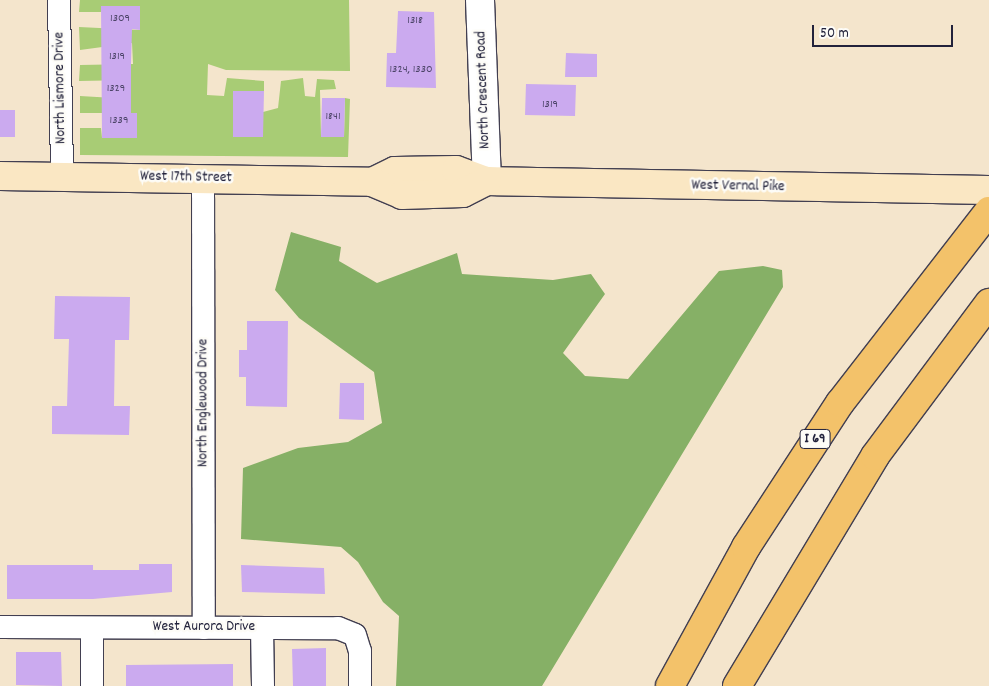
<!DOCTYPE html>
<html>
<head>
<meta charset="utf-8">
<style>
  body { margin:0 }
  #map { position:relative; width:989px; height:686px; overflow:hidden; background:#f4e5cc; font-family:Dekko,sans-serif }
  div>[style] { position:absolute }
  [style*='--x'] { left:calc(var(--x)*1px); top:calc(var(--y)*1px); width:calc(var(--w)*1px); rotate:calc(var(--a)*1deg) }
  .green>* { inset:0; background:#a8cc75 }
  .forest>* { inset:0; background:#86b066 }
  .building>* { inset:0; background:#cbaaef }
  .roads { filter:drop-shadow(1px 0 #423f51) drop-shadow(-1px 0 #423f51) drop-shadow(0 1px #423f51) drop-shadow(0 -1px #423f51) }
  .minor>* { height:22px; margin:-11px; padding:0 11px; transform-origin:11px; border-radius:11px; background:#fff }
  .tertiary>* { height:28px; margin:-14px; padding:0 14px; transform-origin:14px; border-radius:14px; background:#fff }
  .secondary>* { height:28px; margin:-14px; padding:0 14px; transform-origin:14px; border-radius:14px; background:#fae7c3 }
  .motorway>* { height:28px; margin:-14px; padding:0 14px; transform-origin:14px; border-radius:14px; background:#f3c26a }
  span { translate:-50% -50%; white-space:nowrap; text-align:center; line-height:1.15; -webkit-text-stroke:5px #fdfcf7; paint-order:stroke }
  .number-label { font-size:12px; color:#4c4468 }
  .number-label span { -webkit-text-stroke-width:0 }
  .shield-label span { padding:1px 4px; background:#fdfcf7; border:1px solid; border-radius:4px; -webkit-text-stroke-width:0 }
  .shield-label { font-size:14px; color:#22223b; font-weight:700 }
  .street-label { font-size:15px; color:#22223b }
  .scale { position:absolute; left:812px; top:25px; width:141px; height:22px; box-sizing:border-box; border:2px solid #22223b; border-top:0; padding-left:6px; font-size:15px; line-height:18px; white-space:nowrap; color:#22223b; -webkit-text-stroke:4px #fdfcf7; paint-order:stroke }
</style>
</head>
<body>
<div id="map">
  <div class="green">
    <i style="clip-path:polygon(80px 0,349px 0,350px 71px,226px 70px,208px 64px,207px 95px,224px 96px,227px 78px,264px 81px,264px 91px,233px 91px,233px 136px,263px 137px,263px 112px,278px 108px,281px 81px,303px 78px,305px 96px,315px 97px,317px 79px,334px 80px,336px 89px,320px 90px,321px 136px,344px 137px,345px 98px,350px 99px,348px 157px,80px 155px,80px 128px,101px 128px,102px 138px,137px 137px,137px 113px,80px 113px,80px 96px,131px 99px,131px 80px,79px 81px,80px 65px,133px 64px,132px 43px,80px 50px,79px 27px,140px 30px,140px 7px,101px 6px,101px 12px,79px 12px)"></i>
  </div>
  <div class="forest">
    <i style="clip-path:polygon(291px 232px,341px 247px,339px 261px,377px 283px,457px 253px,462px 274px,553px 280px,591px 274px,605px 294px,563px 353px,585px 376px,628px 379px,719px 271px,763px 266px,782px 270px,783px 287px,542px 686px,396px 686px,399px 616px,383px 602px,358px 562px,341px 547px,241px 539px,243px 468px,298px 448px,348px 442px,382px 423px,374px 372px,299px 318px,275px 290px)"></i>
  </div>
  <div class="building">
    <i style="clip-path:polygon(101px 6px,140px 6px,140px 30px,132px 29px,131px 64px,131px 113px,137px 113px,137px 138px,102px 138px)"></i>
    <i style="clip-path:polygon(398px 11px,434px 12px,436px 88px,386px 87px,387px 53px,396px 53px)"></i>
    <i style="clip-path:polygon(566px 53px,597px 54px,597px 77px,565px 77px)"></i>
    <i style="clip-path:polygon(526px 84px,576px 85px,575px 116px,525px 115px)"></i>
    <i style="clip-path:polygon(233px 91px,264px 91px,263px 137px,233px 137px)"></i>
    <i style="clip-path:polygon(322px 98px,345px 98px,344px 137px,321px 137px)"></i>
    <i style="clip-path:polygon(0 110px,15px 110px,15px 137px,0 137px)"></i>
    <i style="clip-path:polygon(55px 296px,130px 297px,129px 340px,115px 340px,114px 406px,130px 406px,129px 435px,52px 434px,52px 406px,67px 406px,69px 339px,54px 339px)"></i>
    <i style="clip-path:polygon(247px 321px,288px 321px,287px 407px,246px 406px,246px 377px,239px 377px,239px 350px,247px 350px)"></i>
    <i style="clip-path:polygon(340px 383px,364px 383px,364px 420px,339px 419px)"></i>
    <i style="clip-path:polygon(139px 564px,172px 564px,172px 592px,93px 599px,7px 599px,7px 565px,93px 565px,93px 570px,139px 570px)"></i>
    <i style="clip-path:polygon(241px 565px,324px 568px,325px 594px,242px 592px)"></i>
    <i style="clip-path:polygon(326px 648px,326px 686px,293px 686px,292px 649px)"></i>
    <i style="clip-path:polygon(16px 652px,61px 652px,62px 686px,16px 685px)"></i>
    <i style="clip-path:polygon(233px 664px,233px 686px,126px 686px,126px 665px)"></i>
  </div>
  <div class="roads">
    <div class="minor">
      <i style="--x:59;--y:0;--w:177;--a:89"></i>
      <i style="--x:203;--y:179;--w:449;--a:89.9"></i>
      <i style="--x:0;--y:627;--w:338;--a:0.2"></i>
      <i style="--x:338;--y:628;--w:18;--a:22"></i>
      <i style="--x:355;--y:635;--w:17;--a:73"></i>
      <i style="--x:360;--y:651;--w:35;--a:90"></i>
      <i style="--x:92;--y:628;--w:58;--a:90"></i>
      <i style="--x:262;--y:628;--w:58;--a:89"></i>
    </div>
    <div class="tertiary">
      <i style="--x:480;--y:0;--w:181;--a:87.8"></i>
    </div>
    <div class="secondary">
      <i style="--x:0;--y:176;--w:372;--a:0.9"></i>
      <i style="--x:372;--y:182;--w:25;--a:-26"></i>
      <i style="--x:395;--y:171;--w:61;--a:-0.9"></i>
      <i style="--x:456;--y:170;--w:33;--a:20"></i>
      <i style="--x:487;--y:181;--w:502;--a:1.03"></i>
      <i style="--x:372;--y:182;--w:33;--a:23"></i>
      <i style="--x:402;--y:195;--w:61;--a:-1.9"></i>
      <i style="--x:463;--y:193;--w:27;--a:-27"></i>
    </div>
    <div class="motorway">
      <i style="--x:670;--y:686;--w:158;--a:-61.3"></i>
      <i style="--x:746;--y:547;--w:172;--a:-56.9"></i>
      <i style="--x:840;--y:403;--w:243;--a:-52.2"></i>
      <i style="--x:737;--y:686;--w:268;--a:-59"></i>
      <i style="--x:875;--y:456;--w:191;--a:-53.3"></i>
    </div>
  </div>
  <div class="number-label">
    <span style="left:120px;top:19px">1309</span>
    <span style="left:415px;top:21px">1318</span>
    <span style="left:117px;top:57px">1319</span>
    <span style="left:411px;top:70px">1324, 1330</span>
    <span style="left:116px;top:89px">1329</span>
    <span style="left:550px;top:105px">1319</span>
    <span style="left:333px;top:117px">1841</span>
    <span style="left:119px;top:121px">1339</span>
  </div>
  <div class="shield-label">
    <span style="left:815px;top:439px">I 69</span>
  </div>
  <div class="street-label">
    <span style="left:61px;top:88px;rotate:-91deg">North Lismore Drive</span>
    <span style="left:484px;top:90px;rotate:-92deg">North Crescent Road</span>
    <span style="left:186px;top:178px;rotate:1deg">West 17th Street</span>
    <span style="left:738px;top:187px;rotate:1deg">West Vernal Pike</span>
    <span style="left:204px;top:403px;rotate:-90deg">North Englewood Drive</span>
    <span style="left:204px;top:628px">West Aurora Drive</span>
  </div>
  <div class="scale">50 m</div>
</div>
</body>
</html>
